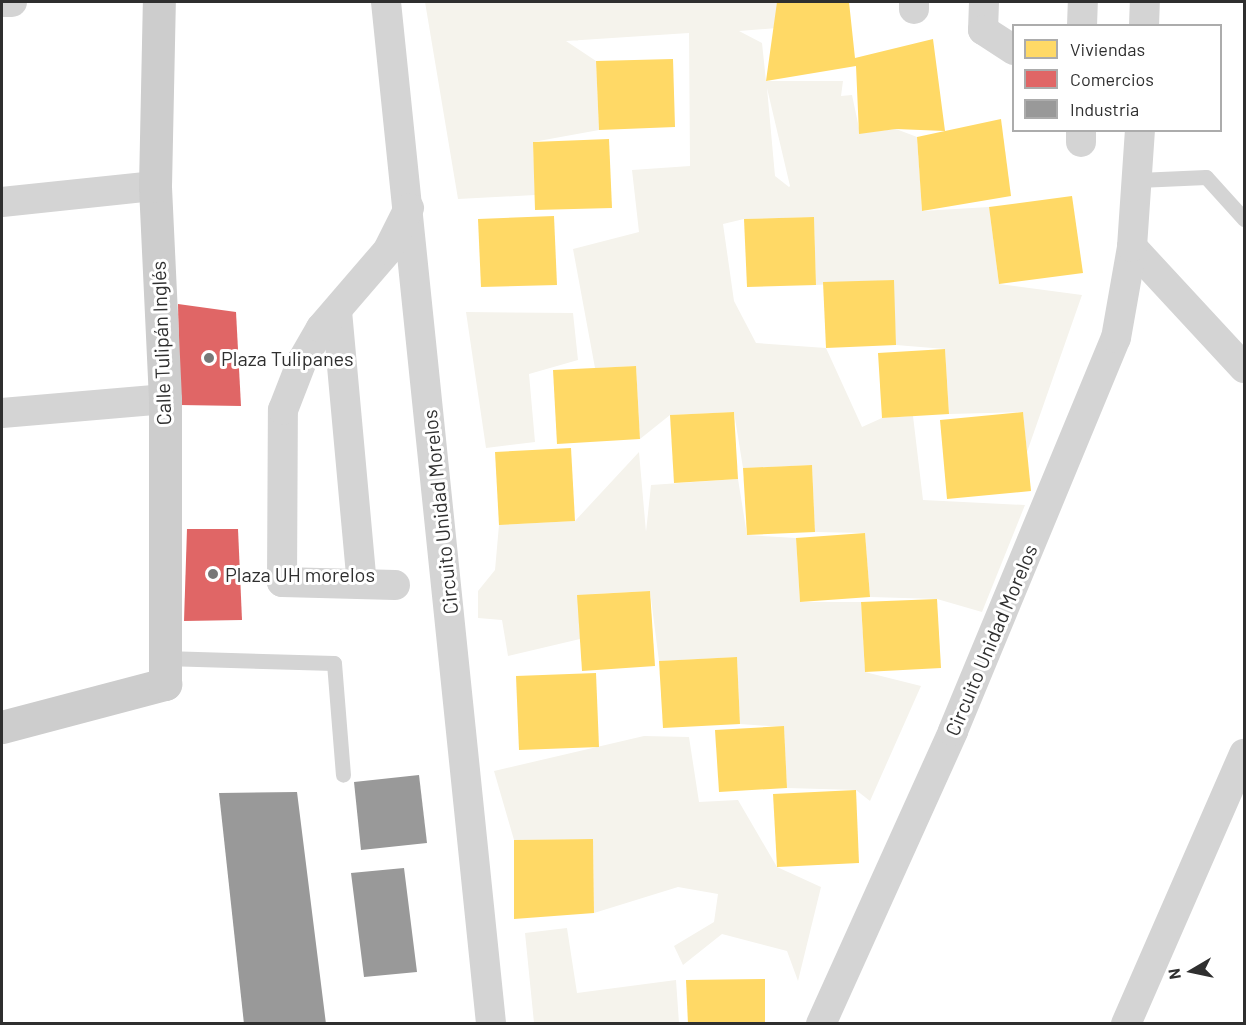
<!DOCTYPE html>
<html>
<head>
<meta charset="utf-8">
<style>
  body { margin:0 }
  #map { position:relative; width:1246px; height:1025px; overflow:hidden; background:#fff; font-family:Barlow,sans-serif }
  div>[style] { position:absolute }
  [style*='--x'] { left:calc(var(--x)*1px); top:calc(var(--y)*1px); width:calc(var(--w)*1px); rotate:calc(var(--a)*1deg) }
  .green>* { inset:0; background:#f5f3ec }
  .homes>* { inset:0; background:#ffd966 }
  .shops>* { inset:0; background:#e06666 }
  .industry>* { inset:0; background:#999 }
  .lane>* { height:15px; margin:-7.5px; padding:0 7.5px; transform-origin:7.5px; border-radius:7.5px; background:#d4d4d4 }
  .street>* { height:30px; margin:-15px; padding:0 15px; transform-origin:15px; border-radius:15px; background:#d4d4d4 }
  .secondary>* { height:33px; margin:-16.5px; padding:0 16.5px; transform-origin:16.5px; border-radius:16.5px; background:#cdcdcd }
  .dots>* { width:16px; height:16px; translate:-50% -50%; box-sizing:border-box; border:3px solid #fff; border-radius:50% }
  span { translate:-50% -50%; white-space:nowrap; text-align:center; line-height:1.15; -webkit-text-stroke:6px #fff; paint-order:stroke }
  .street-label { font-size:20px; color:#2f2f2f }
  .poi-label { font-size:20px; color:#2f2f2f }
  .left { translate:0 -50%; text-align:left }
  .frame { position:absolute; inset:0; border:3px solid #2f2f2f; pointer-events:none }
  .legend { position:absolute; left:1012px; top:24px; width:210px; height:108px; box-sizing:border-box; background:#fff; border:2px solid #acacac; margin:0; padding:8px 10px; list-style:none; font-size:18px; color:#2f2f2f }
  .legend li { display:flex; align-items:center; gap:12px; height:30px }
  .legend b { width:30px; border:2px solid #acacac }
  .north { position:absolute; left:1162px; top:941px; width:60px; height:60px; -webkit-text-stroke:4px #fff; paint-order:stroke; rotate:261deg; font-size:16px; font-weight:700; line-height:24px; text-align:center; color:#2f2f2f }
  .north::after { content:''; display:block; margin:auto; width:21px; height:27px; background:#2f2f2f; clip-path:polygon(50% 0,100% 100%,50% 72%,0 100%) }
</style>
</head>
<body>
<div id="map">
  <div class="green">
    <i style="clip-path:polygon(evenodd,425px 2px,779px 2px,777px 28px,739px 31px,762px 43px,766px 81px,843px 81px,841px 96px,852px 95px,860px 133px,896px 129px,917px 137px,922px 211px,989px 207px,999px 284px,1082px 295px,1027px 452px,1023px 412px,949px 414px,945px 349px,896px 345px,893px 280px,816px 285px,814px 217px,744px 219px,723px 224px,734px 301px,756px 343px,826px 348px,862px 427px,882px 418px,913px 416px,923px 500px,1025px 505px,982px 612px,937px 599px,870px 597px,865px 533px,815px 532px,812px 465px,743px 468px,734px 412px,670px 415px,640px 439px,636px 366px,595px 368px,573px 249px,639px 232px,632px 170px,690px 166px,689px 33px,566px 41px,596px 61px,599px 130px,533px 142px,535px 195px,458px 199px,425px 2px,767px 88px,790px 186px,789px 187px,775px 176px,767px 88px)"></i>
    <i style="clip-path:polygon(466px 312px,573px 313px,578px 360px,529px 374px,535px 442px,486px 448px)"></i>
    <i style="clip-path:polygon(639px 452px,646px 532px,651px 485px,738px 479px,747px 535px,796px 538px,800px 602px,861px 602px,865px 672px,921px 686px,870px 801px,856px 790px,787px 788px,784px 727px,740px 724px,737px 657px,659px 661px,650px 591px,592px 594px,580px 639px,508px 656px,502px 620px,478px 618px,478px 591px,495px 570px,499px 525px,575px 521px)"></i>
    <i style="clip-path:polygon(644px 736px,689px 737px,699px 802px,738px 800px,777px 867px,821px 887px,798px 981px,787px 951px,722px 934px,683px 965px,674px 946px,714px 922px,718px 894px,678px 887px,594px 913px,593px 839px,514px 840px,494px 771px)"></i>
    <i style="clip-path:polygon(567px 928px,577px 993px,676px 980px,679px 1023px,534px 1023px,525px 933px)"></i>
  </div>
  <div class="homes">
    <i style="clip-path:polygon(777px 2px,849px 2px,855px 58px,933px 39px,945px 131px,896px 129px,859px 134px,856px 66px,766px 81px)"></i>
    <i style="clip-path:polygon(673px 59px,675px 127px,599px 130px,596px 61px)"></i>
    <i style="clip-path:polygon(1001px 119px,1011px 196px,922px 211px,917px 137px)"></i>
    <i style="clip-path:polygon(609px 139px,612px 208px,535px 210px,533px 142px)"></i>
    <i style="clip-path:polygon(1072px 196px,1083px 273px,999px 284px,989px 207px)"></i>
    <i style="clip-path:polygon(554px 216px,557px 285px,481px 287px,478px 219px)"></i>
    <i style="clip-path:polygon(814px 217px,816px 285px,747px 287px,744px 219px)"></i>
    <i style="clip-path:polygon(894px 280px,896px 345px,826px 348px,823px 282px)"></i>
    <i style="clip-path:polygon(945px 349px,949px 414px,882px 418px,878px 353px)"></i>
    <i style="clip-path:polygon(636px 366px,640px 439px,557px 444px,553px 370px)"></i>
    <i style="clip-path:polygon(734px 412px,738px 479px,674px 483px,670px 415px)"></i>
    <i style="clip-path:polygon(1023px 412px,1031px 491px,947px 499px,940px 420px)"></i>
    <i style="clip-path:polygon(571px 448px,575px 521px,499px 525px,495px 452px)"></i>
    <i style="clip-path:polygon(812px 465px,815px 532px,747px 535px,743px 468px)"></i>
    <i style="clip-path:polygon(865px 533px,870px 597px,800px 602px,796px 538px)"></i>
    <i style="clip-path:polygon(650px 591px,655px 666px,582px 671px,577px 595px)"></i>
    <i style="clip-path:polygon(937px 599px,941px 668px,865px 672px,861px 602px)"></i>
    <i style="clip-path:polygon(737px 657px,740px 724px,663px 728px,659px 661px)"></i>
    <i style="clip-path:polygon(596px 673px,599px 747px,519px 750px,516px 676px)"></i>
    <i style="clip-path:polygon(784px 726px,787px 788px,719px 792px,715px 730px)"></i>
    <i style="clip-path:polygon(856px 790px,859px 863px,777px 867px,773px 794px)"></i>
    <i style="clip-path:polygon(593px 839px,594px 913px,514px 919px,514px 840px)"></i>
    <i style="clip-path:polygon(765px 979px,765px 1024px,688px 1024px,686px 980px)"></i>
  </div>
  <div class="shops">
    <i style="clip-path:polygon(178px 304px,236px 312px,241px 406px,180px 405px)"></i>
    <i style="clip-path:polygon(187px 529px,238px 529px,242px 620px,184px 621px)"></i>
  </div>
  <div class="industry">
    <i style="clip-path:polygon(419px 775px,427px 843px,361px 850px,354px 782px)"></i>
    <i style="clip-path:polygon(297px 792px,326px 1024px,244px 1024px,219px 793px)"></i>
    <i style="clip-path:polygon(404px 868px,417px 972px,364px 977px,351px 873px)"></i>
  </div>
  <div class="lane">
    <i style="--x:1138;--y:180;--w:68;--a:-2.5"></i>
    <i style="--x:1206;--y:177;--w:57;--a:47.9"></i>
    <i style="--x:164;--y:658;--w:170;--a:1.7"></i>
    <i style="--x:334;--y:663;--w:112;--a:85.4"></i>
  </div>
  <div class="street">
    <i style="--x:2;--y:2;--w:10;--a:0"></i>
    <i style="--x:386;--y:2;--w:1027;--a:84.13"></i>
    <i style="--x:984;--y:2;--w:28;--a:92"></i>
    <i style="--x:983;--y:30;--w:37;--a:33"></i>
    <i style="--x:914;--y:9;--w:7;--a:-90"></i>
    <i style="--x:1082;--y:26;--w:24;--a:-88"></i>
    <i style="--x:1144;--y:26;--w:24;--a:-88"></i>
    <i style="--x:1081;--y:130;--w:12;--a:90"></i>
    <i style="--x:2;--y:202;--w:154;--a:-6"></i>
    <i style="--x:1132;--y:247;--w:165;--a:47.2"></i>
    <i style="--x:337;--y:311;--w:274;--a:84.8"></i>
    <i style="--x:2;--y:413;--w:164;--a:-4.9"></i>
    <i style="--x:395;--y:585;--w:113;--a:-178.5"></i>
    <i style="--x:282;--y:582;--w:172;--a:-89.7"></i>
    <i style="--x:283;--y:410;--w:53;--a:-68.8"></i>
    <i style="--x:302;--y:361;--w:38;--a:-60"></i>
    <i style="--x:321;--y:328;--w:103;--a:-49.3"></i>
    <i style="--x:388;--y:250;--w:47;--a:-63.4"></i>
    <i style="--x:821;--y:1024;--w:321;--a:-65.7"></i>
    <i style="--x:953;--y:731;--w:425;--a:-67.5"></i>
    <i style="--x:1116;--y:338;--w:92;--a:-80"></i>
    <i style="--x:1132;--y:247;--w:117;--a:-86.1"></i>
    <i style="--x:1126;--y:1024;--w:295;--a:-66.4"></i>
  </div>
  <div class="secondary">
    <i style="--x:2;--y:727;--w:169;--a:-14.8"></i>
    <i style="--x:165;--y:684;--w:285;--a:-90"></i>
    <i style="--x:165;--y:399;--w:213;--a:-92.7"></i>
    <i style="--x:155;--y:186;--w:184;--a:-88.8"></i>
  </div>
  <div class="dots">
    <i style="left:209px;top:358px;background:#787878"></i>
    <i style="left:213px;top:574px;background:#787878"></i>
  </div>
  <div class="street-label">
    <span style="left:161px;top:343px;rotate:-92deg">Calle Tulipán Inglés</span>
    <span style="left:440px;top:512px;rotate:-96deg">Circuito Unidad Morelos</span>
    <span style="left:991px;top:640px;rotate:-67deg">Circuito Unidad Morelos</span>
  </div>
  <div class="poi-label">
    <span class="left" style="left:221px;top:358px">Plaza Tulipanes</span>
    <span class="left" style="left:225px;top:574px">Plaza UH morelos</span>
  </div>
  <div class="frame"></div>
  <ul class="legend">
  <li><b style="height:16px;background:#ffd966"></b>Viviendas</li>
  <li><b style="height:16px;background:#e06666"></b>Comercios</li>
  <li><b style="height:16px;background:#999"></b>Industria</li>
  </ul>
  <div class="north">N</div>
</div>
</body>
</html>
